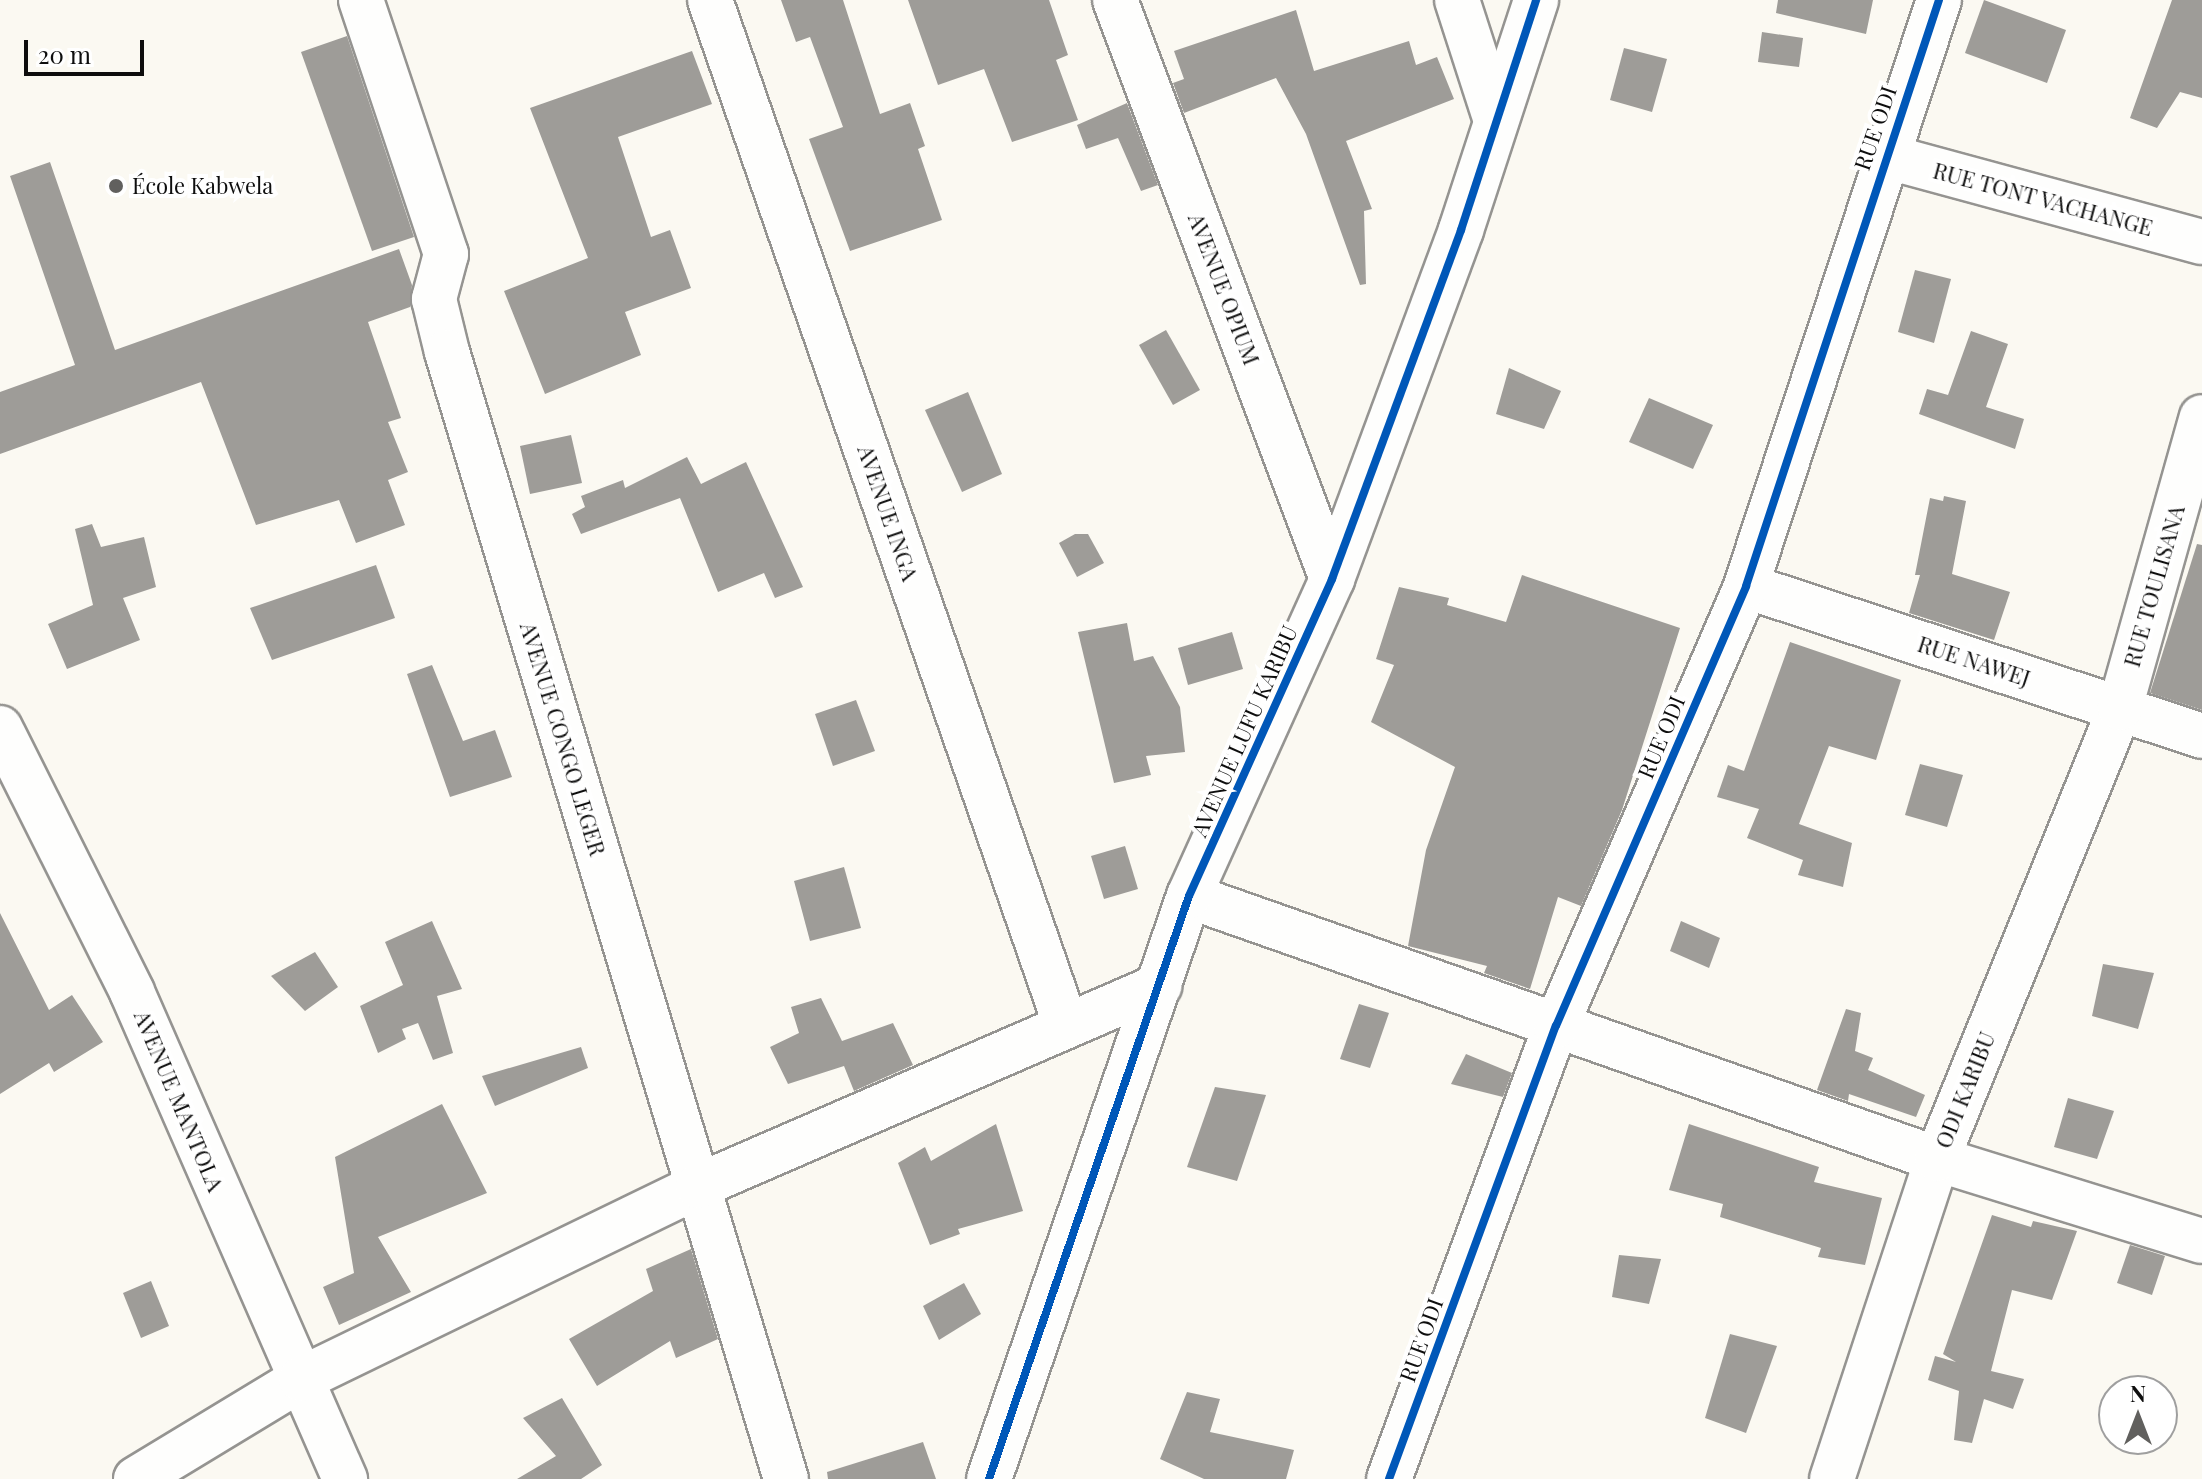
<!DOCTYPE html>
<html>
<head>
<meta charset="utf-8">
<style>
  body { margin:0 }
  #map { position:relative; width:2202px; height:1479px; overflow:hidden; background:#fbf9f2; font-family:"Playfair Display",serif }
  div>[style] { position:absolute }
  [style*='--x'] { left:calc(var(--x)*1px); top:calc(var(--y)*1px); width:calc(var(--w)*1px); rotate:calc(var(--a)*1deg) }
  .building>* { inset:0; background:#9e9c98 }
  .roads { filter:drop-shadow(2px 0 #959491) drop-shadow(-2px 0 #959491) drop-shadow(0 2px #959491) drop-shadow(0 -2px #959491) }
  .minor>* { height:44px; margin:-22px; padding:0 22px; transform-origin:22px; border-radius:22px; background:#fefefd }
  .cycleway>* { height:8px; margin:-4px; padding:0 4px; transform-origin:4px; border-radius:4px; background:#0057b8 }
  .dots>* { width:22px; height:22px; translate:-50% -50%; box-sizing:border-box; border:4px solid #fff; border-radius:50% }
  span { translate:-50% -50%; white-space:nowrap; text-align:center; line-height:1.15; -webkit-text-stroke:8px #fff; paint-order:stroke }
  .street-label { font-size:22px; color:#0e0e0e }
  .poi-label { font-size:22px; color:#0e0e0e }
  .left { translate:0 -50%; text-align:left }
  .north { position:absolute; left:2098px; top:1375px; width:80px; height:80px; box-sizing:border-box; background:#fff; border:2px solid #9f9f9f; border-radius:50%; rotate:0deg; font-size:22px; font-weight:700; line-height:32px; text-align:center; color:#0e0e0e }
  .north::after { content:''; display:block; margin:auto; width:28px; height:36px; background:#61605e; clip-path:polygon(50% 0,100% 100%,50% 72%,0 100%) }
  .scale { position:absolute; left:24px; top:40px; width:120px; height:36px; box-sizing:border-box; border:4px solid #0e0e0e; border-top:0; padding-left:10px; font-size:24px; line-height:28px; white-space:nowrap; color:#0e0e0e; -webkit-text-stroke:6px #fff; paint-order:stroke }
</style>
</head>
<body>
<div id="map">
  <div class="building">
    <i style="clip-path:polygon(781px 0,843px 0,880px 114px,910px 103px,925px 146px,918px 149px,942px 220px,850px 251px,809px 139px,843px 127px,810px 37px,796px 42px)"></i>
    <i style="clip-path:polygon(908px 0,1049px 0,1068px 55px,1056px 60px,1078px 120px,1012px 142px,984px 69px,938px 85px)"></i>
    <i style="clip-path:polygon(1778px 0,1873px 0,1866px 34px,1776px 13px)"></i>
    <i style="clip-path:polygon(1984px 0,2066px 30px,2047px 83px,1965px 53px)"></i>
    <i style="clip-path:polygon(2172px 0,2202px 0,2202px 98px,2180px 92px,2157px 128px,2130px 118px)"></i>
    <i style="clip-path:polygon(1296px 10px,1314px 71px,1409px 41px,1416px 65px,1437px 57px,1454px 99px,1346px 141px,1372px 209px,1364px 211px,1366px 284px,1360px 285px,1306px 134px,1276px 78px,1184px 113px,1173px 83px,1184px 79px,1174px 51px)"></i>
    <i style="clip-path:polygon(1762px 32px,1803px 38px,1799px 67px,1758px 62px)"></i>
    <i style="clip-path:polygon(347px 36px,414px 237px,372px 251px,301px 52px)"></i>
    <i style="clip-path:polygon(1624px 48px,1667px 59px,1652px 112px,1610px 100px)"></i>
    <i style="clip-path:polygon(692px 51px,712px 104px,618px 137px,651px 237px,670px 230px,691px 288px,625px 312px,641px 355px,545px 394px,504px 291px,588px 258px,530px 108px)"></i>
    <i style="clip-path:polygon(1127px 103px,1158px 185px,1141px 191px,1118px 138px,1086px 149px,1077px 125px)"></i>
    <i style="clip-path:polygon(50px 162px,115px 350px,399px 249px,412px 285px,410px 307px,368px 322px,401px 418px,388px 422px,408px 472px,388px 480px,405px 525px,356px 543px,339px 500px,256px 525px,201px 382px,0 454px,0 392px,75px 365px,10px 176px)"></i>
    <i style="clip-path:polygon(1915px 270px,1951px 279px,1934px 343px,1898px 332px)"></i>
    <i style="clip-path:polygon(1166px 330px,1200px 390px,1173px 405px,1139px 345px)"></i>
    <i style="clip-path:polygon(1971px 331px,2008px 344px,1986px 407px,2024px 419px,2015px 449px,1919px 414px,1927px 389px,1948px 395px)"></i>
    <i style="clip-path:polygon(1509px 368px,1561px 391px,1544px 429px,1496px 414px)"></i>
    <i style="clip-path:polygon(968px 392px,1002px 474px,962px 492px,925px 410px)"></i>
    <i style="clip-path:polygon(1649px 398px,1713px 425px,1693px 469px,1629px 442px)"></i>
    <i style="clip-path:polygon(571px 435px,582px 483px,530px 494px,520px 446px)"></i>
    <i style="clip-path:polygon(687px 457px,701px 484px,746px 462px,803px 587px,775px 598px,764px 573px,718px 592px,680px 498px,581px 534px,572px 514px,585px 507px,581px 496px,623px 480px,625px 488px)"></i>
    <i style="clip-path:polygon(1944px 496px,1966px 501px,1952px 574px,2010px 592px,1994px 640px,1909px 613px,1920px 575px,1915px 575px,1930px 498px,1943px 501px)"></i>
    <i style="clip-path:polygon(92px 524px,101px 547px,144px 537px,156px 587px,123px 598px,140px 640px,67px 669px,48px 624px,93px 605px,75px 529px)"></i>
    <i style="clip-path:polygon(1075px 534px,1088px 534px,1104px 563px,1077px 577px,1059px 543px)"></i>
    <i style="clip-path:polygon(2197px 544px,2202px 545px,2202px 710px,2150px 693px)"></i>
    <i style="clip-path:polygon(376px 565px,395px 618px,272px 660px,250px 608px)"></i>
    <i style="clip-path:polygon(1522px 575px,1680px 628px,1622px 810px,1581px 906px,1558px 897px,1530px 989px,1484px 973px,1487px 966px,1408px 946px,1426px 850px,1455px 767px,1371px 722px,1394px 665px,1376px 659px,1399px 587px,1449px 598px,1447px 605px,1506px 622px)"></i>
    <i style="clip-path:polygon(1127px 623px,1134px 661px,1153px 656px,1180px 707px,1185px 752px,1146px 756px,1151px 775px,1114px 783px,1078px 632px)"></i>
    <i style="clip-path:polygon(1232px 632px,1243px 669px,1188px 685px,1178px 648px)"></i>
    <i style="clip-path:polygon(1790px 642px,1901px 680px,1876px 760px,1829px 746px,1799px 824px,1852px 843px,1843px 887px,1798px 875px,1803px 860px,1747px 838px,1759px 809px,1717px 797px,1728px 765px,1744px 771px)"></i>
    <i style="clip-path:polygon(432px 665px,463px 741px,495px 730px,512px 777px,450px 797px,407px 674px)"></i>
    <i style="clip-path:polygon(856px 700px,875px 751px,833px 766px,815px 714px)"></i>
    <i style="clip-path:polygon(1920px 764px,1963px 775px,1947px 827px,1905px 815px)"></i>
    <i style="clip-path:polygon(1125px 846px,1138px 889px,1104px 899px,1091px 856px)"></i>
    <i style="clip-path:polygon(844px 867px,861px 928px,810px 941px,794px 881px)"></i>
    <i style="clip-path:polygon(0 913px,49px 1010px,72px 995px,103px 1042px,54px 1072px,49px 1063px,0 1094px)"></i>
    <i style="clip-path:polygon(432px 921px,462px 989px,437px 996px,453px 1053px,433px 1060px,418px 1023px,402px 1029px,406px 1039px,378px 1053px,360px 1006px,403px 985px,385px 942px)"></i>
    <i style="clip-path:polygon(1681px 921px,1720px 938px,1709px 968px,1670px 951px)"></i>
    <i style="clip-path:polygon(315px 952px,338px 987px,305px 1011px,271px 976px)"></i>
    <i style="clip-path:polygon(2103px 964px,2154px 973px,2138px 1029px,2092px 1016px)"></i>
    <i style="clip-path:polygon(821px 998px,842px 1041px,893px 1023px,913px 1065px,854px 1091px,844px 1066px,788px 1084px,770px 1047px,799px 1033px,791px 1007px)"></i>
    <i style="clip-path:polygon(1359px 1004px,1389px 1013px,1370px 1068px,1340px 1059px)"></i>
    <i style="clip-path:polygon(1846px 1009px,1861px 1013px,1855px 1051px,1873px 1058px,1868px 1070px,1925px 1095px,1916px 1117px,1849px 1094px,1848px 1101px,1817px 1090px)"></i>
    <i style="clip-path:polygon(581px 1047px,588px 1068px,495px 1106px,482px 1076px)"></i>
    <i style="clip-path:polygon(1466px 1054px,1512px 1073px,1503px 1097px,1451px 1084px)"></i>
    <i style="clip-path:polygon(1215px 1087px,1266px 1095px,1237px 1181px,1187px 1167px)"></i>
    <i style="clip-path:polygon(2068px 1098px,2114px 1111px,2097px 1159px,2054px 1147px)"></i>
    <i style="clip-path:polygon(442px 1104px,487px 1193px,378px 1237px,411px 1292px,339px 1325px,323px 1287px,354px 1273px,335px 1157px)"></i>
    <i style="clip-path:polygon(996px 1124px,1023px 1211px,958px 1229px,960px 1234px,930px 1245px,898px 1163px,925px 1147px,931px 1161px)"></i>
    <i style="clip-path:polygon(1689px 1124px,1819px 1167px,1814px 1182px,1882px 1198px,1865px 1265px,1818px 1257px,1821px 1248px,1720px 1217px,1723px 1204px,1669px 1190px)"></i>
    <i style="clip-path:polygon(1992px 1215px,2031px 1227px,2033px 1221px,2077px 1231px,2052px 1300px,2012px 1290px,1991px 1371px,2024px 1379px,2013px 1409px,1984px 1399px,1972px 1443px,1954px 1440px,1959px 1391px,1928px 1380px,1935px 1356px,1956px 1362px,1943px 1354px)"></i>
    <i style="clip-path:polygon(2130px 1245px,2165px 1256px,2152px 1295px,2117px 1283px)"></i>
    <i style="clip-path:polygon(691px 1249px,718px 1339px,676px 1358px,670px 1341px,597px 1386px,569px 1339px,653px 1291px,646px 1269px)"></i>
    <i style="clip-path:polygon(1619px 1255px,1661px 1259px,1649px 1304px,1612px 1297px)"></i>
    <i style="clip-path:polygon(151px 1281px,169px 1326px,141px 1338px,123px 1293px)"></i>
    <i style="clip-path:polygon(964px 1283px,981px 1314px,939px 1340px,923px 1306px)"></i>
    <i style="clip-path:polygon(1730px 1334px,1777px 1346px,1746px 1433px,1705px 1418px)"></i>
    <i style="clip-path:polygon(1187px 1392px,1220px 1399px,1210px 1432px,1294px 1450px,1286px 1479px,1204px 1479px,1160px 1459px)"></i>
    <i style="clip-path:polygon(562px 1398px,602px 1465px,581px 1479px,517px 1479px,556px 1456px,523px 1418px)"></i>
    <i style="clip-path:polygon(923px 1442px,936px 1479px,828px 1479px,827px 1472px)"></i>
  </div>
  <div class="roads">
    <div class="minor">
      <i style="--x:361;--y:0;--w:268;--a:71.5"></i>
      <i style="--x:446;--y:254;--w:47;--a:104.9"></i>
      <i style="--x:434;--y:299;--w:55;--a:76.2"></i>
      <i style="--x:447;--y:352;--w:1177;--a:73.26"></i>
      <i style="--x:710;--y:0;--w:1086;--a:70.86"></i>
      <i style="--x:1115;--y:0;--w:618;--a:69.45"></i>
      <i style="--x:1457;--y:0;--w:124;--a:72.1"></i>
      <i style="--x:1885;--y:156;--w:328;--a:15.2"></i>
      <i style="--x:1746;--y:586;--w:480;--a:18.2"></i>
      <i style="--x:0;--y:728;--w:295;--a:63.4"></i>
      <i style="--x:132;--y:992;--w:532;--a:66.38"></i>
      <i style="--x:1189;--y:896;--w:793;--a:19.37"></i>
      <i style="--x:1937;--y:1159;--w:277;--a:17.2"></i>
      <i style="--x:136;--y:1479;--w:193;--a:-31.2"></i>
      <i style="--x:301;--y:1379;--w:441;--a:-25.9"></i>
      <i style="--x:698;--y:1186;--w:503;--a:-23.45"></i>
      <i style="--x:989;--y:1479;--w:616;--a:-71.07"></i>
      <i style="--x:1189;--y:896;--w:348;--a:-65.7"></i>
      <i style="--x:1332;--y:579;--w:372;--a:-69.7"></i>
      <i style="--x:1461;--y:230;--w:242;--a:-71.9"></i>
      <i style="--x:1389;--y:1479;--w:483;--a:-69.8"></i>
      <i style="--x:1556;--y:1026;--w:479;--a:-66.6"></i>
      <i style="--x:1746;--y:586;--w:617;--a:-71.77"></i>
      <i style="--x:1832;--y:1479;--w:337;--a:-71.8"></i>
      <i style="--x:1937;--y:1159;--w:487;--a:-67.9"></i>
      <i style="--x:2120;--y:708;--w:302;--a:-74.3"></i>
    </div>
  </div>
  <div class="cycleway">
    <i style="--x:989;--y:1479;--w:616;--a:-71.07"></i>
    <i style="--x:1189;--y:896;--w:348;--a:-65.7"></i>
    <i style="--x:1332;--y:579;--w:372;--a:-69.7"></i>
    <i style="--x:1461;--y:230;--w:242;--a:-71.9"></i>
    <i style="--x:1389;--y:1479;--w:483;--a:-69.8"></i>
    <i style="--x:1556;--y:1026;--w:479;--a:-66.6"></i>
    <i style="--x:1746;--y:586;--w:617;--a:-71.77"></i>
  </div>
  <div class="dots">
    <i style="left:116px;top:186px;background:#61605e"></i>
  </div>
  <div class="street-label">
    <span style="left:1875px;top:128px;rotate:-71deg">RUE ODI</span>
    <span style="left:2043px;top:199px;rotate:15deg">RUE TONT VACHANGE</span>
    <span style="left:1224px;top:289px;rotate:69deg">AVENUE OPIUM</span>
    <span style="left:888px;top:513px;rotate:71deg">AVENUE INGA</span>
    <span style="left:2154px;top:586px;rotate:-74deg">RUE TOULISANA</span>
    <span style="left:1974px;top:661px;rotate:18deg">RUE NAWEJ</span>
    <span style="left:1244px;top:731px;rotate:-66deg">AVENUE LUFU KARIBU</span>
    <span style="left:1661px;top:737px;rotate:-67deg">RUE ODI</span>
    <span style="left:563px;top:739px;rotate:73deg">AVENUE CONGO LEGER</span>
    <span style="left:1965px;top:1090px;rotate:-68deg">ODI KARIBU</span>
    <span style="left:179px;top:1101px;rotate:67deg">AVENUE MANTOLA</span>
    <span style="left:1421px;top:1340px;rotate:-70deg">RUE ODI</span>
  </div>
  <div class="poi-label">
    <span class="left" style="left:132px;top:186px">École Kabwela</span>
  </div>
  <div class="north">N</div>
  <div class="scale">20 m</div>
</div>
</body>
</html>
